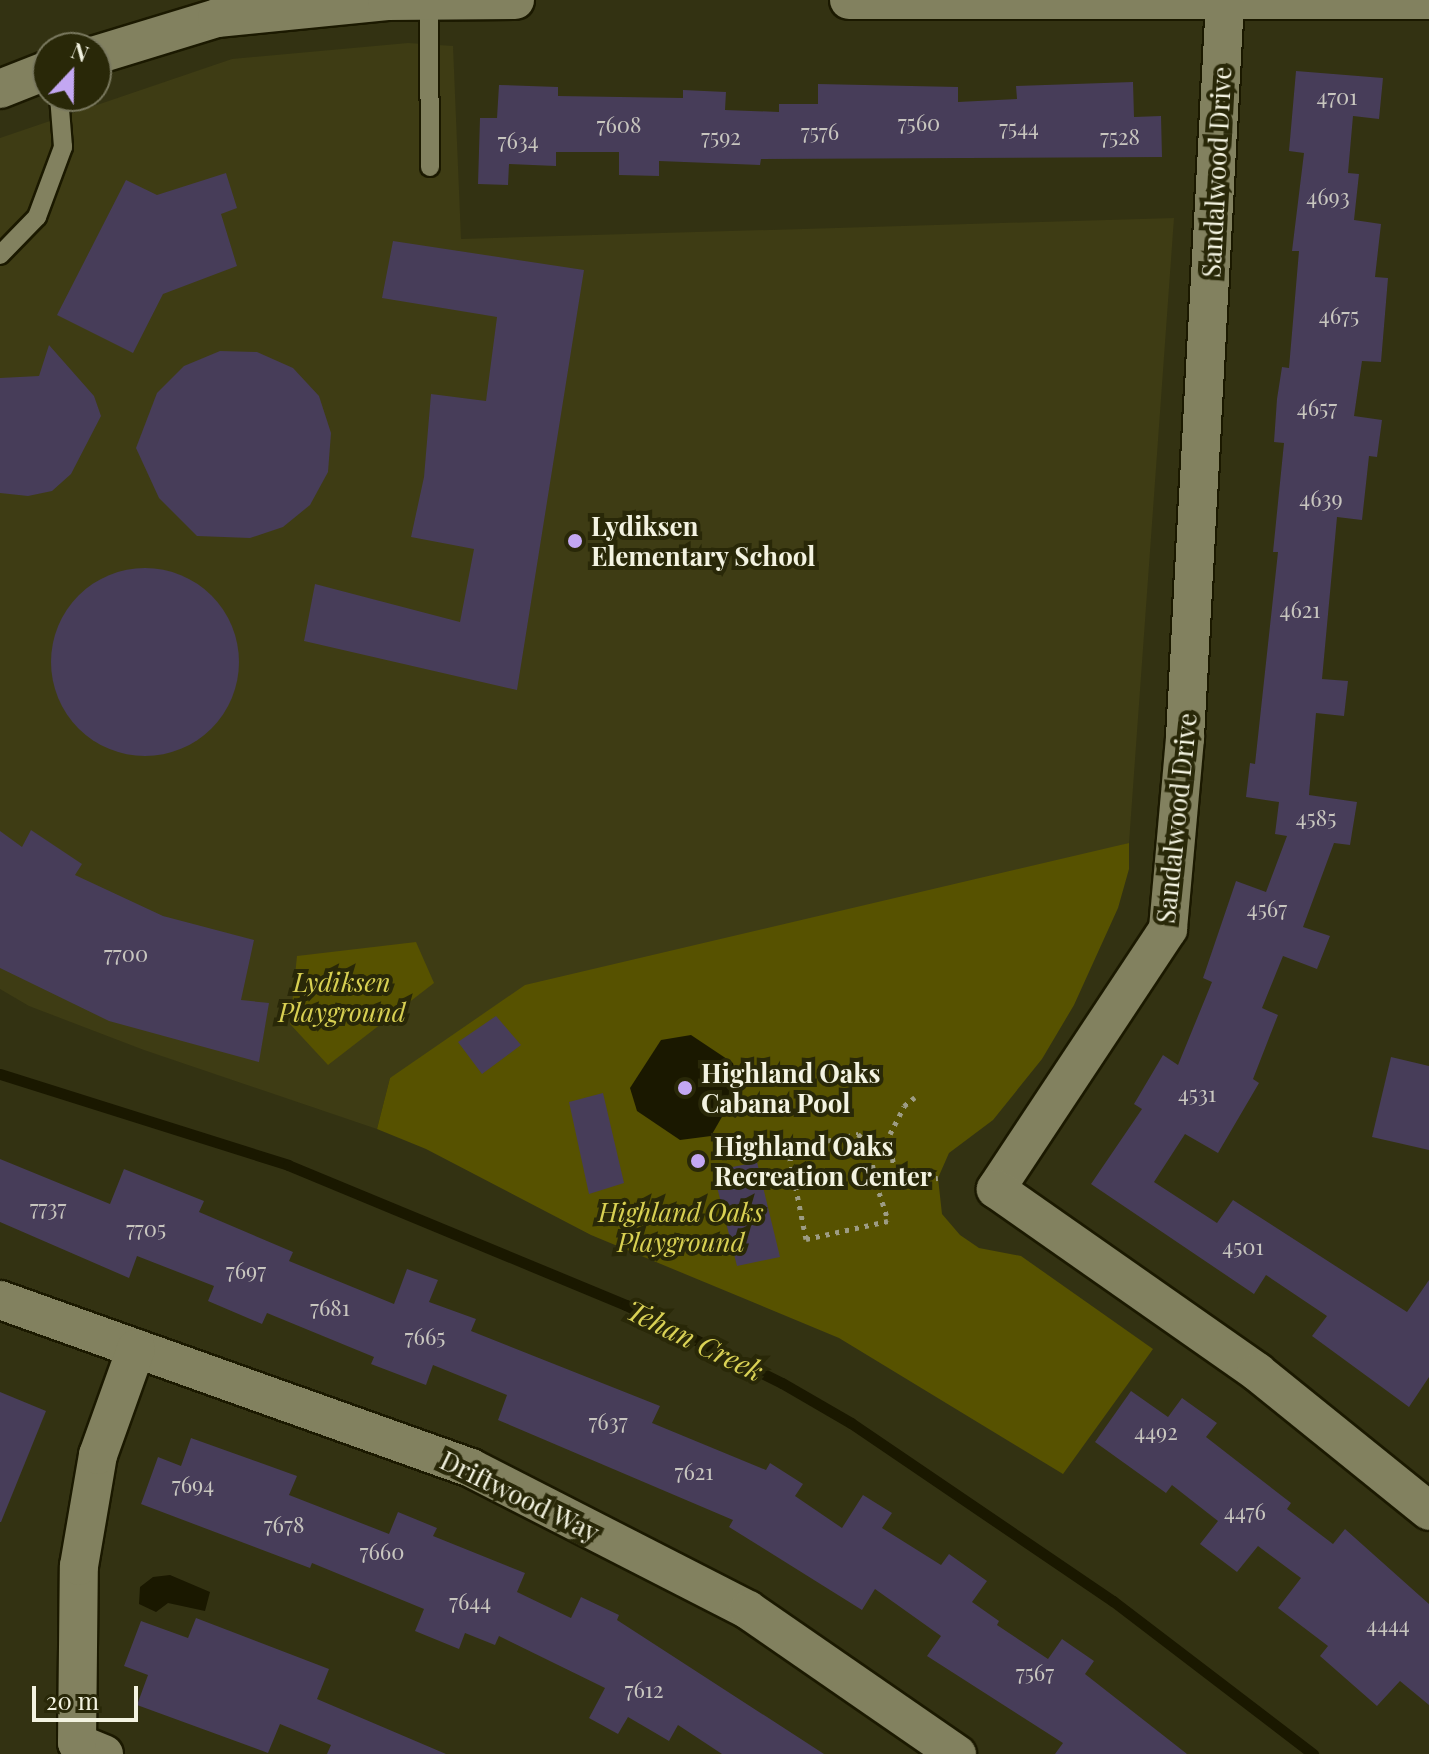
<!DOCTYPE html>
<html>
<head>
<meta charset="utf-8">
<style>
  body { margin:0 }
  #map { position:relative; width:1429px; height:1754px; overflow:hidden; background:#333212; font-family:"Playfair Display",serif }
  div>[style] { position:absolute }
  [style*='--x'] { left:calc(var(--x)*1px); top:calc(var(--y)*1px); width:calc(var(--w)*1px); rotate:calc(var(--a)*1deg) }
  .built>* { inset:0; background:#3e3c14 }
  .green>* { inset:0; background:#575200 }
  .water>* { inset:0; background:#1a1800 }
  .stream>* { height:11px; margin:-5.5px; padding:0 5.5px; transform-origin:5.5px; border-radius:5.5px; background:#1a1800 }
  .building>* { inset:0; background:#473d59 }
  .round { border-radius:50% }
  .path>* { height:5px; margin-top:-2.5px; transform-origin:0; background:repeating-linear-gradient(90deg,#9d9c84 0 4px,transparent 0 10px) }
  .roads { filter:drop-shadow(2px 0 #1b1900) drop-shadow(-2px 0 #1b1900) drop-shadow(0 2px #1b1900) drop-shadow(0 -2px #1b1900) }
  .lane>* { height:18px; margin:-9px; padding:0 9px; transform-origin:9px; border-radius:9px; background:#82815f }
  .street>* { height:38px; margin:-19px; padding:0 19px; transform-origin:19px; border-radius:19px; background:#82815f }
  .dots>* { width:22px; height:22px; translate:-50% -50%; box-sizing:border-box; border:4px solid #292808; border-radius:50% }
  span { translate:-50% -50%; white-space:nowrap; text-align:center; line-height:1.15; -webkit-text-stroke:8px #292808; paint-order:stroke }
  .number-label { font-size:22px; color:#c8c6bf }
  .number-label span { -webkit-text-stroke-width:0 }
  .street-label { font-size:26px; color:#f3f3e1 }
  .poi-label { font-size:26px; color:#f3f3e1; font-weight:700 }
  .left { translate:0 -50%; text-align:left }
  .park-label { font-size:26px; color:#d8d052; font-style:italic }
  .water-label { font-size:28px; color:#dad255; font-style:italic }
  .north { position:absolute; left:32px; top:32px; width:80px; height:80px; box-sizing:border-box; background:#292808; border:2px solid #7a795f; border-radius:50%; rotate:22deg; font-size:22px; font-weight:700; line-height:32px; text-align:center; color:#f3f3e1 }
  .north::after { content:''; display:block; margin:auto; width:28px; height:36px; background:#c3a7f2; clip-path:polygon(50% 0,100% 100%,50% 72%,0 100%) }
  .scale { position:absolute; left:32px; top:1686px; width:106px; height:36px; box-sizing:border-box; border:4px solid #f3f3e1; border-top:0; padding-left:10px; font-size:24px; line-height:28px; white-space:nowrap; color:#f3f3e1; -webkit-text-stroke:6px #292808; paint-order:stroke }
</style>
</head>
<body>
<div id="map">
  <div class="built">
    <i style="clip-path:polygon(408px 43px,453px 46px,461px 239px,1174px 218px,1129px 843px,390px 1078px,377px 1129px,144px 1050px,29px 1006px,0 989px,0 138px,232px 59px)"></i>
  </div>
  <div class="green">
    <i style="clip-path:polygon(1129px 843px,1129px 869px,1118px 908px,1074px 1005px,1042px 1059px,993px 1120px,949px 1153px,938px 1178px,942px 1214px,960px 1235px,979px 1248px,1021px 1256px,1153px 1349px,1063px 1474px,839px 1338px,591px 1235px,426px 1149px,377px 1129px,390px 1078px,525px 985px)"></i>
    <i style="clip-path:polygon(416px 942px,434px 983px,328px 1065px,290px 1024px,297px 956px)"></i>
  </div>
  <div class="water">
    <i style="clip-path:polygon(691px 1035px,733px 1063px,739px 1087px,711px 1136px,680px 1140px,637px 1111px,630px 1088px,661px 1040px)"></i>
    <i style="clip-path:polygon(170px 1575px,210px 1592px,205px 1611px,168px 1603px,156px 1612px,139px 1604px,140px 1587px,153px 1577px)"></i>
  </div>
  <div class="stream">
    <i style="--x:0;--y:1074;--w:302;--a:17.5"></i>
    <i style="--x:288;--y:1165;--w:366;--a:22.5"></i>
    <i style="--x:626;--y:1305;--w:174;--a:26.6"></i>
    <i style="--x:782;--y:1383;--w:80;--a:30.1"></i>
    <i style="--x:851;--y:1423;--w:317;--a:34.2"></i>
    <i style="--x:1113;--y:1601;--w:252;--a:37.4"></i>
  </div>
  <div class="building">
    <i style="clip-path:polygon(1296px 71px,1383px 78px,1379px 119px,1353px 116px,1348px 173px,1359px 174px,1354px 220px,1381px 224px,1375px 277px,1388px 278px,1381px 362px,1362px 361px,1354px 416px,1382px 420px,1377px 457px,1369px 456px,1362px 520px,1337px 517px,1322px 679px,1348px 681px,1344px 716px,1316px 713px,1309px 795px,1357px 802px,1350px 845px,1334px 843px,1303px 927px,1330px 936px,1317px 969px,1283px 956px,1262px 1008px,1278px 1015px,1253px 1079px,1259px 1083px,1218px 1153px,1185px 1134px,1154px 1182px,1217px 1223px,1233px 1200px,1407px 1312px,1429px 1280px,1429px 1377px,1409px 1407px,1312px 1336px,1327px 1316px,1266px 1275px,1254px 1294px,1091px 1184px,1142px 1109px,1134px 1104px,1163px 1055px,1178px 1065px,1212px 982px,1203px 978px,1236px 881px,1266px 892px,1287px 836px,1275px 834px,1279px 802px,1246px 797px,1250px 763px,1255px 764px,1278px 552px,1273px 552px,1284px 443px,1274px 442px,1277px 399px,1282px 367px,1289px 368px,1299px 251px,1292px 251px,1304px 153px,1289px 151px)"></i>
    <i style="clip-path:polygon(1133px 82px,1134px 117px,1161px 116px,1162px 157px,761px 159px,760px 165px,659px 161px,659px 176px,619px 175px,619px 152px,556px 152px,556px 166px,509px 164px,508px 185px,478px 184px,480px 118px,497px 118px,499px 85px,558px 87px,558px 96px,683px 98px,683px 90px,726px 92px,725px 110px,779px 112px,779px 104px,818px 104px,818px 84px,958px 87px,958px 102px,1017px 99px,1016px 86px)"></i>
    <i style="clip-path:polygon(226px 173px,237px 208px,221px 214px,237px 266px,163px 294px,133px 353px,57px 315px,126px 180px,157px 195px)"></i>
    <i style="clip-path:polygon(393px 241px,584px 270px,517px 690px,304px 641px,315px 584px,460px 622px,474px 549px,411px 537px,424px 477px,431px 394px,486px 401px,497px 317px,382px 298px)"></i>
    <i style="clip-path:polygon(49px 345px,94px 396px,101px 416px,71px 474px,52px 491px,28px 496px,0 493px,0 378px,39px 376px)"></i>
    <i style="clip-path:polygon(220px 351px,257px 352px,293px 368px,319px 396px,331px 433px,328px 472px,310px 505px,283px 527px,250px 538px,197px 536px,159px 498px,136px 448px,157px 393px,184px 366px)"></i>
    <i class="round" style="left:51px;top:568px;width:188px;height:188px"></i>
    <i style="clip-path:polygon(31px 830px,82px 864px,75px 875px,163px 916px,254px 940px,241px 1000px,269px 1003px,259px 1062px,109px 1021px,0 968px,0 831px,22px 847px)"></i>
    <i style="clip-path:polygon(496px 1016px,521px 1045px,482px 1074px,458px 1042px)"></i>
    <i style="clip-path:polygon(1391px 1057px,1429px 1066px,1429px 1150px,1372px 1137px)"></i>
    <i style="clip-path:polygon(603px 1093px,624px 1183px,589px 1194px,569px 1102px)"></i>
    <i style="clip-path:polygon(0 1159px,110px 1204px,124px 1169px,204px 1201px,199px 1212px,293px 1252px,289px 1261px,394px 1304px,407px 1269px,438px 1280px,429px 1302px,476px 1319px,471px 1331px,660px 1406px,652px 1423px,766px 1470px,770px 1463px,803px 1484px,795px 1496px,842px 1528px,863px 1495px,892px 1513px,882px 1528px,941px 1565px,949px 1554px,987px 1581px,972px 1602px,999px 1621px,997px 1625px,1048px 1659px,1062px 1639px,1094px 1661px,1085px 1674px,1187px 1754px,1055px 1754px,1063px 1743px,927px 1656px,941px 1636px,875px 1589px,862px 1610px,729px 1527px,733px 1520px,498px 1420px,507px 1395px,433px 1365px,426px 1385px,371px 1364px,374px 1357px,267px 1313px,262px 1324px,208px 1301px,214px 1286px,137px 1256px,129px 1278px,0 1222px)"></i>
    <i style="clip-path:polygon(757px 1162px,780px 1257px,737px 1266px,713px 1171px)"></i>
    <i style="clip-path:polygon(1131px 1391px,1168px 1417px,1182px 1398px,1217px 1423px,1206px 1437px,1291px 1503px,1287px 1509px,1333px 1544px,1345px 1529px,1429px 1604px,1429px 1705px,1400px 1681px,1377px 1706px,1320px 1656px,1328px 1646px,1278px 1608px,1301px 1578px,1258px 1546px,1237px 1572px,1200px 1544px,1218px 1521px,1172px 1485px,1166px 1493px,1095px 1442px)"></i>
    <i style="clip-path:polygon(0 1392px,46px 1411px,1px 1522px,0 1522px)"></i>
    <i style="clip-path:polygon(191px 1438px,297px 1476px,289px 1495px,389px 1534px,398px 1512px,437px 1528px,433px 1536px,525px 1573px,517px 1592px,571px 1618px,581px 1597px,619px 1615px,617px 1620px,824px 1754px,722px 1754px,678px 1725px,669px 1741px,628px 1717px,618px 1734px,589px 1718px,605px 1688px,499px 1636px,495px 1645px,465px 1633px,459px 1649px,415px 1631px,424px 1609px,312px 1563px,310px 1568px,141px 1504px,158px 1457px,181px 1466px)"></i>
    <i style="clip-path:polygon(196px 1618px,329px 1669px,317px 1699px,446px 1754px,327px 1754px,331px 1745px,280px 1724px,268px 1753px,137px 1705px,148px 1675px,124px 1666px,141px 1621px,188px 1638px)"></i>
  </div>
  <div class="path">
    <i style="--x:895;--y:1182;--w:48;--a:-95.9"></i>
    <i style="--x:890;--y:1134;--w:31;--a:-63"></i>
    <i style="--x:904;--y:1106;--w:14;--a:-39"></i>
    <i style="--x:876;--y:1183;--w:40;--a:72"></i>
    <i style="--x:888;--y:1221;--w:84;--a:167.6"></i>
    <i style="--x:806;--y:1239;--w:92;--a:-101.3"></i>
    <i style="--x:788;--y:1149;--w:72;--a:-12.1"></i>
    <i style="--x:858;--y:1134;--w:16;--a:45"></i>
    <i style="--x:869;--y:1145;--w:39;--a:80"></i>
    <i style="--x:876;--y:1183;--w:62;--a:-4.6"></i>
  </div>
  <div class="roads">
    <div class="lane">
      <i style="--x:429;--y:1;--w:166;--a:89.7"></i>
      <i style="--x:0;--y:255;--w:53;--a:-45.8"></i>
      <i style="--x:37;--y:217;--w:75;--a:-69.6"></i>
      <i style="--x:63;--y:147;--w:51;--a:-94.5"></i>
    </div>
    <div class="street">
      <i style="--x:849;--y:0;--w:580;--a:0"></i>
      <i style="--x:1225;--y:1;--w:738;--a:93.11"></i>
      <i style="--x:1185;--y:738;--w:192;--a:95.1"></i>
      <i style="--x:1168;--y:929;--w:312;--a:123.5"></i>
      <i style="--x:996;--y:1189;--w:319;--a:35"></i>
      <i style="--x:1257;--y:1372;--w:221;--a:38.9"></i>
      <i style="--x:96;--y:55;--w:127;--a:-17"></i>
      <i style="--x:217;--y:18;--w:171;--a:-5.7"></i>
      <i style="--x:387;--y:1;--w:128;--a:-0.4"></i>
      <i style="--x:0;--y:89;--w:52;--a:-21.6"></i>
      <i style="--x:0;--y:1300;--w:500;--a:19.63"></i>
      <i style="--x:471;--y:1468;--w:311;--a:27.1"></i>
      <i style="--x:748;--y:1610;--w:254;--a:34.6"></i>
      <i style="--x:104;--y:1754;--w:29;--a:-158"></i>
      <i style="--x:77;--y:1743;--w:177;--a:-89.4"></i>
      <i style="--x:79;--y:1566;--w:113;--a:-80.3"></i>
      <i style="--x:98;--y:1455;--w:113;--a:-70.3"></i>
    </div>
  </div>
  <div class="dots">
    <i style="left:575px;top:541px;background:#c3a7f2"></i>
    <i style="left:685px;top:1088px;background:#c3a7f2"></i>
    <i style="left:698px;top:1161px;background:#c3a7f2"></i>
  </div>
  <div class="number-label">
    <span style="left:1337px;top:97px">4701</span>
    <span style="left:919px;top:123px">7560</span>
    <span style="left:619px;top:125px">7608</span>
    <span style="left:1019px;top:128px">7544</span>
    <span style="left:820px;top:132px">7576</span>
    <span style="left:721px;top:137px">7592</span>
    <span style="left:1120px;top:137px">7528</span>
    <span style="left:518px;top:141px">7634</span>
    <span style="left:1328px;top:197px">4693</span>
    <span style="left:1339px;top:316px">4675</span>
    <span style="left:1317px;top:408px">4657</span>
    <span style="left:1321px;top:499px">4639</span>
    <span style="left:1300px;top:610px">4621</span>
    <span style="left:1316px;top:818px">4585</span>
    <span style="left:1267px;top:909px">4567</span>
    <span style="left:126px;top:954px">7700</span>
    <span style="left:1197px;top:1094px">4531</span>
    <span style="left:48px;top:1208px">7737</span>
    <span style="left:146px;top:1229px">7705</span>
    <span style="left:1243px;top:1247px">4501</span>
    <span style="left:246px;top:1271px">7697</span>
    <span style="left:330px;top:1308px">7681</span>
    <span style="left:425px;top:1337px">7665</span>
    <span style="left:608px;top:1422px">7637</span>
    <span style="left:1156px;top:1432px">4492</span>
    <span style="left:694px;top:1472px">7621</span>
    <span style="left:193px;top:1485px">7694</span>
    <span style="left:1245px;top:1512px">4476</span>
    <span style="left:284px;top:1525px">7678</span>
    <span style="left:382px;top:1552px">7660</span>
    <span style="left:470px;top:1602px">7644</span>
    <span style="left:1388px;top:1625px">4444</span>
    <span style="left:1035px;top:1673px">7567</span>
    <span style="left:644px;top:1690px">7612</span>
  </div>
  <div class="street-label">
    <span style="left:1216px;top:172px;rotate:-87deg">Sandalwood Drive</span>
    <span style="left:1176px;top:818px;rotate:-84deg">Sandalwood Drive</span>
    <span style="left:520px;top:1496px;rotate:26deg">Driftwood Way</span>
  </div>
  <div class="poi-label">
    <span class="left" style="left:591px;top:541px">Lydiksen<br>Elementary School</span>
    <span class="left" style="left:701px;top:1088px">Highland Oaks<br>Cabana Pool</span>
    <span class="left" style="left:714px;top:1161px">Highland Oaks<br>Recreation Center</span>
  </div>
  <div class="park-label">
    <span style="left:342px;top:997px">Lydiksen<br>Playground</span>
    <span style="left:681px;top:1227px">Highland Oaks<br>Playground</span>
  </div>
  <div class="water-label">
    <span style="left:695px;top:1340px;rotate:26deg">Tehan Creek</span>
  </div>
  <div class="north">N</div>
  <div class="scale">20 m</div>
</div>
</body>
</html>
